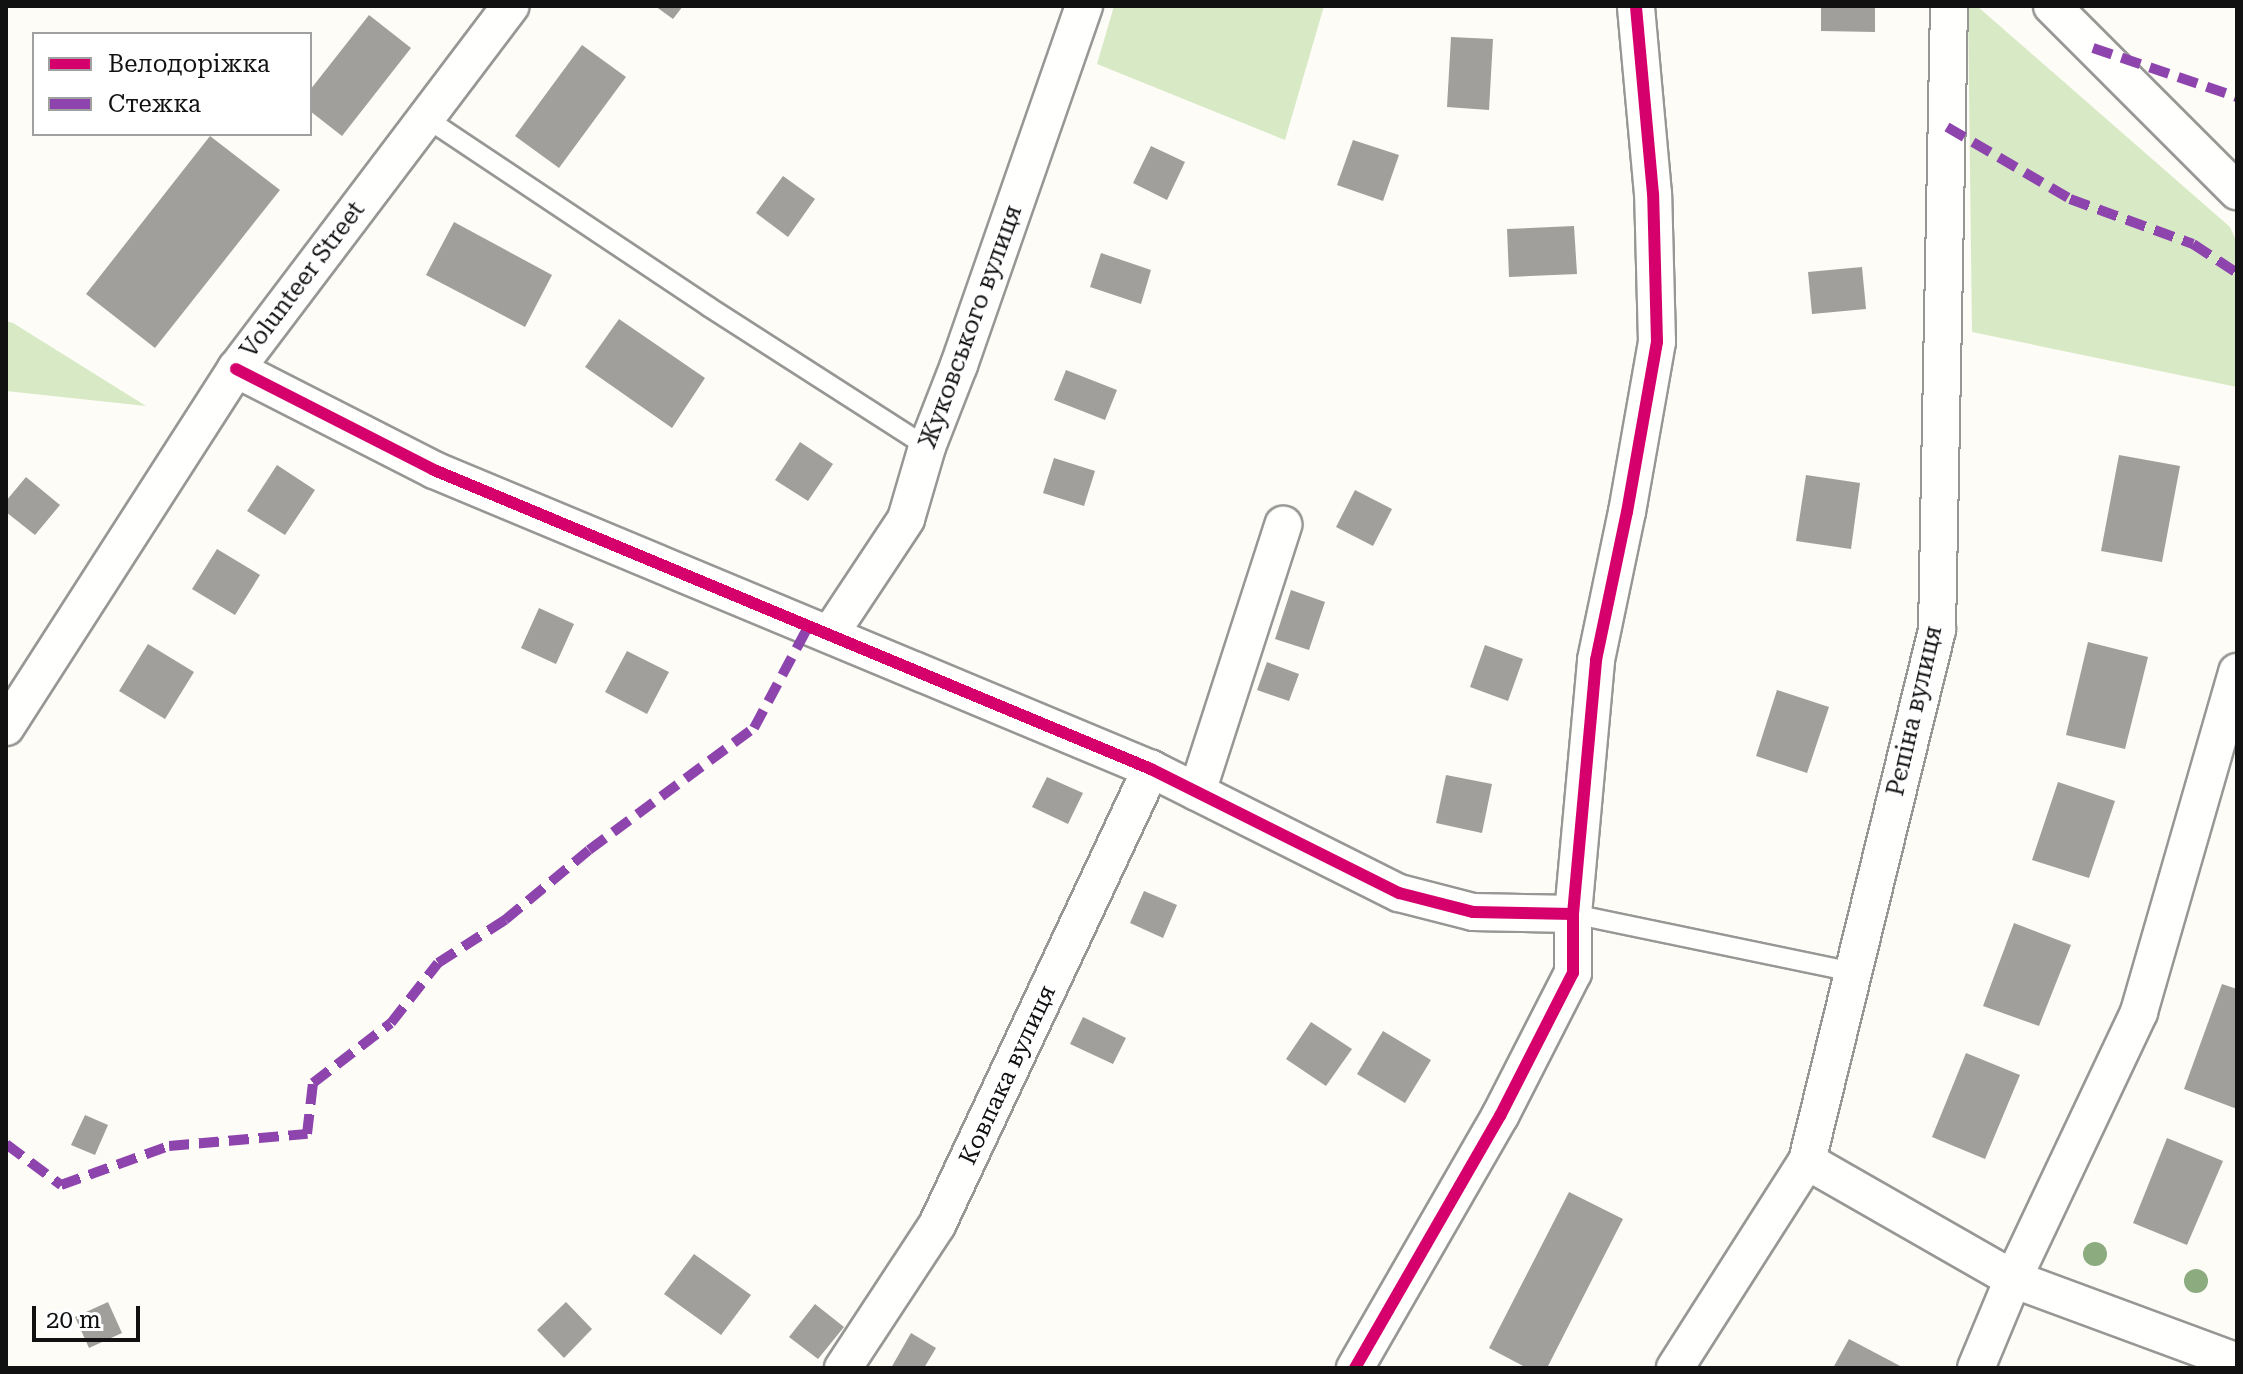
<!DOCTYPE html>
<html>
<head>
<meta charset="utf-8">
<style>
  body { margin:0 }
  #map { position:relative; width:2243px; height:1374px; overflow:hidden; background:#fdfcf7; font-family:"Roboto Serif",serif }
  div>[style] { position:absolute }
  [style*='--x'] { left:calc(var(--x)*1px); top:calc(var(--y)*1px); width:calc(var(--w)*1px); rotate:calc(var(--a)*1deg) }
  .forest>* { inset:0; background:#d8eac5 }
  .building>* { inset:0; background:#a19f9c }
  .roads { filter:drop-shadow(2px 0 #979795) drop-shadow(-2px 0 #979795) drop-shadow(0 2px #979795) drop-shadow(0 -2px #979795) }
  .service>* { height:18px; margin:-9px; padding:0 9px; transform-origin:9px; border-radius:9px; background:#fffffe }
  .minor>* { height:36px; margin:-18px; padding:0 18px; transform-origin:18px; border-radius:18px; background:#fffffe }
  .quiet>* { height:10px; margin-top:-5px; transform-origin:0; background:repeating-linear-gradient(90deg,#8e44ad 0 20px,transparent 0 30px) }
  .cycleway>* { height:12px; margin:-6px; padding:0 6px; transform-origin:6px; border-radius:6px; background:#d6006c }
  .trees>* { width:24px; height:24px; margin:-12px; border-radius:50%; background:#8cac80 }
  span { translate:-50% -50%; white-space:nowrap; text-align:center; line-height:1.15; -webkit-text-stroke:8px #fff; paint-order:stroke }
  .street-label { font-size:24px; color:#111 }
  .frame { position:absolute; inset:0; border:8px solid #111; pointer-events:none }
  .legend { position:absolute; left:32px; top:32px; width:280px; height:104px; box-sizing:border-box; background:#fff; border:2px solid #a0a0a0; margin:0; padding:10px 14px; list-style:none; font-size:24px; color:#111 }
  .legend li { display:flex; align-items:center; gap:16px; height:40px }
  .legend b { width:40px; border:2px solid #a0a0a0 }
  .scale { position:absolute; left:32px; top:1306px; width:108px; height:36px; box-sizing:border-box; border:4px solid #111; border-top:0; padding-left:10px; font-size:24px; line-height:28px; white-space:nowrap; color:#111; -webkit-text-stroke:6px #fff; paint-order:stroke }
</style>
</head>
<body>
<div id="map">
  <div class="forest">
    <i style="clip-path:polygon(1114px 6px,1324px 6px,1285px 140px,1097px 64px)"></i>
    <i style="clip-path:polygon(1968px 6px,1977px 6px,2230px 227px,2237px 243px,2237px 387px,1972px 332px)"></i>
    <i style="clip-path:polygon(6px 321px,13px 323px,146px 406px,6px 391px)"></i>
  </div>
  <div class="building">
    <i style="clip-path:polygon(655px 6px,683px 6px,673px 19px)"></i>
    <i style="clip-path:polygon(1821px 6px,1875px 6px,1875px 32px,1821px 31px)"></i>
    <i style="clip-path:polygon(369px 15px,411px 48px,342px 136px,310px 111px,310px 90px)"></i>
    <i style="clip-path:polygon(1451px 37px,1493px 39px,1489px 110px,1447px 107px)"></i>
    <i style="clip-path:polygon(582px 45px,626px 77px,559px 168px,515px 136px)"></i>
    <i style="clip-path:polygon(210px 136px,280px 190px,155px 348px,86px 294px)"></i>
    <i style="clip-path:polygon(1353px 140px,1399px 155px,1383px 201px,1337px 185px)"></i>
    <i style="clip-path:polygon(1151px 146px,1185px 162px,1167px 200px,1133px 183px)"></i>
    <i style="clip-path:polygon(783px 176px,815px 199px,788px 237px,756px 213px)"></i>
    <i style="clip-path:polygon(454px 222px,552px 275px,525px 327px,426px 275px)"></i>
    <i style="clip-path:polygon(1574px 226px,1577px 274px,1509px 277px,1507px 229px)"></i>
    <i style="clip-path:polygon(1101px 253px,1151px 270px,1141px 304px,1090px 287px)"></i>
    <i style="clip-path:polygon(1862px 267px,1866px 309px,1812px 314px,1808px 272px)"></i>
    <i style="clip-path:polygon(619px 319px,705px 378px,672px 428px,585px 367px)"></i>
    <i style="clip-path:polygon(1066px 370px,1117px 390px,1105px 420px,1054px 400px)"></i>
    <i style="clip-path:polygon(800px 442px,833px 464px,808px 501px,775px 480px)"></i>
    <i style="clip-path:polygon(2119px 455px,2180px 466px,2162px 562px,2101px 551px)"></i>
    <i style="clip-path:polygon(1054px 458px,1095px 471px,1084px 506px,1043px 493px)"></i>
    <i style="clip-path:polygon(277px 465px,315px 490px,285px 535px,247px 511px)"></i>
    <i style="clip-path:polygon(1806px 475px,1860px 483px,1851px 549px,1796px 541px)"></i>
    <i style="clip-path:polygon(26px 477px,60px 505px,35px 535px,6px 512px,6px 501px)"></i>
    <i style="clip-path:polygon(1355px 490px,1392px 509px,1373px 546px,1336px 527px)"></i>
    <i style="clip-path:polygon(217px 549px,260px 575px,235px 615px,192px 589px)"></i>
    <i style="clip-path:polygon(1291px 590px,1325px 602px,1309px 650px,1275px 639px)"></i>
    <i style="clip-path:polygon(539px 608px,574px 624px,556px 664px,521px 648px)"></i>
    <i style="clip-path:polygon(2088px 642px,2148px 657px,2125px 749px,2066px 735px)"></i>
    <i style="clip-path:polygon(148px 644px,194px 672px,165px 719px,119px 691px)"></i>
    <i style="clip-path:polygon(1485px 645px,1523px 659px,1508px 701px,1470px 687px)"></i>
    <i style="clip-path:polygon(627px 651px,669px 672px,647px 714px,605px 692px)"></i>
    <i style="clip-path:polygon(1267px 662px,1299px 674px,1289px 701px,1257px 690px)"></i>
    <i style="clip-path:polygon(1777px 690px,1829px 707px,1807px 773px,1756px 756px)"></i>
    <i style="clip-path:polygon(1446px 775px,1492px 784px,1482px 833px,1436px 823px)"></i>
    <i style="clip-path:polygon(1047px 777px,1083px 793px,1068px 824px,1032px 807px)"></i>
    <i style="clip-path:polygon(2058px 782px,2115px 801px,2089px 878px,2032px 860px)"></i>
    <i style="clip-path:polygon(1144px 891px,1177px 905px,1163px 938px,1130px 923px)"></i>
    <i style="clip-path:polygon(2014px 923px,2071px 945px,2039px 1026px,1983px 1006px)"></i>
    <i style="clip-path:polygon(2222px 984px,2237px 989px,2237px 1109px,2184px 1089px)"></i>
    <i style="clip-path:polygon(1083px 1017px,1126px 1038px,1113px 1064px,1070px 1044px)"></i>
    <i style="clip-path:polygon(1311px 1022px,1352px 1049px,1326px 1086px,1286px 1059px)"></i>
    <i style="clip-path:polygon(1383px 1031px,1431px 1060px,1405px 1103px,1357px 1074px)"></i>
    <i style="clip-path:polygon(1966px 1053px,2020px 1075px,1985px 1159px,1932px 1137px)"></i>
    <i style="clip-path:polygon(85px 1115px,108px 1125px,95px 1155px,71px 1145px)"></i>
    <i style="clip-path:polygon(2167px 1138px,2223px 1161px,2187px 1245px,2133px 1223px)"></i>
    <i style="clip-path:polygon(1569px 1192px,1623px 1219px,1547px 1368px,1527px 1368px,1489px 1348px)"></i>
    <i style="clip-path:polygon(694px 1254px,751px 1295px,721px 1335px,664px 1294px)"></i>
    <i style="clip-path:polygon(108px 1302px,122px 1333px,89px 1348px,75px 1317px)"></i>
    <i style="clip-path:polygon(566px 1302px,592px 1329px,564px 1358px,537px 1330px)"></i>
    <i style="clip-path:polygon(815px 1304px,844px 1327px,818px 1359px,789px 1337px)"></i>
    <i style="clip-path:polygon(911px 1333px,936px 1348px,924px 1368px,891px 1368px)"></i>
    <i style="clip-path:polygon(1849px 1339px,1904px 1368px,1833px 1368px)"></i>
  </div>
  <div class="roads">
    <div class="service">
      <i style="--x:426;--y:118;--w:340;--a:33.7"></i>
      <i style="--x:709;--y:307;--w:259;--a:32.7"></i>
      <i style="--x:1573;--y:914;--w:286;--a:11.7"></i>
    </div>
    <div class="minor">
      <i style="--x:2052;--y:6;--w:262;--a:45"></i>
      <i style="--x:236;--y:369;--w:222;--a:27"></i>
      <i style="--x:434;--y:470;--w:777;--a:22.64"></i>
      <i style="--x:1151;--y:769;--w:277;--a:26.6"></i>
      <i style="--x:1399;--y:893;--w:76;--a:14.4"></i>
      <i style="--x:1473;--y:912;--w:100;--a:1.1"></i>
      <i style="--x:830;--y:634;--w:138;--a:-56.5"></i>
      <i style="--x:906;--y:519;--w:75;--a:-73.7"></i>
      <i style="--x:927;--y:447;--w:88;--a:-68.7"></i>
      <i style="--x:959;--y:365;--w:380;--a:-70.8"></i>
      <i style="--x:6;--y:727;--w:426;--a:-57.3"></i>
      <i style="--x:236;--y:369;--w:455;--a:-52.9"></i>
      <i style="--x:1197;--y:792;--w:281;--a:-72.1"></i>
      <i style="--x:1807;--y:1161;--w:237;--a:29.8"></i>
      <i style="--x:2013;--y:1279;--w:239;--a:20.3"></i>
      <i style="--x:843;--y:1368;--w:171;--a:-56.7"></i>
      <i style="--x:937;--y:1225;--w:504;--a:-64.86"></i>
      <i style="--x:1355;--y:1368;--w:291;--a:-60.1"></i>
      <i style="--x:1500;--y:1116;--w:161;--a:-63"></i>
      <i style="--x:1573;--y:973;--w:59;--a:-90"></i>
      <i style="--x:1573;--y:914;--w:255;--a:-84.8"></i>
      <i style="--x:1596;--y:660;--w:151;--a:-78.2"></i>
      <i style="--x:1627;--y:512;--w:173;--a:-80"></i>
      <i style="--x:1657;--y:342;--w:148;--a:-91.5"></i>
      <i style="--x:1653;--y:194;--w:189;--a:-95.2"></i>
      <i style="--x:1675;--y:1368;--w:246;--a:-57.5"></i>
      <i style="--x:1807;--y:1161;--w:547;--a:-76.24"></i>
      <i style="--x:1937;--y:630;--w:624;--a:-88.9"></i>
      <i style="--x:1976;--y:1368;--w:96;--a:-67.4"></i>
      <i style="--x:2013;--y:1279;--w:295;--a:-64.7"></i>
      <i style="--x:2139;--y:1012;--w:354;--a:-73.9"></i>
    </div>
  </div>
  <div class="quiet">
    <i style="--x:2093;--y:48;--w:152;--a:18.8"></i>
    <i style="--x:1947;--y:127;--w:143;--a:30.3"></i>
    <i style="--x:2070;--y:199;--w:131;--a:20.1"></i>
    <i style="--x:2193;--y:244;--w:53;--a:33.4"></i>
    <i style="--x:6;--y:1144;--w:69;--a:36.7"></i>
    <i style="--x:61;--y:1185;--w:115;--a:-19.9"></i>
    <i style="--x:169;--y:1146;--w:139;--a:-5"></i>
    <i style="--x:307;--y:1134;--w:51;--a:-83.3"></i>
    <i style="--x:313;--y:1083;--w:98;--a:-37.6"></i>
    <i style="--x:391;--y:1023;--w:76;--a:-51.9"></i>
    <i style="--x:438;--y:963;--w:80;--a:-32.7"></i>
    <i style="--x:505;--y:920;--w:109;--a:-39.8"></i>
    <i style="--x:589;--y:850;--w:205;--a:-36.5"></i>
    <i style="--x:754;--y:728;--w:117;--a:-61.9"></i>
  </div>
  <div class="cycleway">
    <i style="--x:236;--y:369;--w:222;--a:27"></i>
    <i style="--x:434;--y:470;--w:777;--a:22.64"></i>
    <i style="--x:1151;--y:769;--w:277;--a:26.6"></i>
    <i style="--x:1399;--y:893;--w:76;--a:14.4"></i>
    <i style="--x:1473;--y:912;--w:100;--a:1.1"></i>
    <i style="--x:1355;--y:1368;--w:291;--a:-60.1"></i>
    <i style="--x:1500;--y:1116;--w:161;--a:-63"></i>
    <i style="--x:1573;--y:973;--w:59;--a:-90"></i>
    <i style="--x:1573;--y:914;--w:255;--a:-84.8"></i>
    <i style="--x:1596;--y:660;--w:151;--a:-78.2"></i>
    <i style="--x:1627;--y:512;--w:173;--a:-80"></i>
    <i style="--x:1657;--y:342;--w:148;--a:-91.5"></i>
    <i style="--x:1653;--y:194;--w:189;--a:-95.2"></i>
  </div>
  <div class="trees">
    <i style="left:2095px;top:1254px"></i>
    <i style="left:2196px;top:1281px"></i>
  </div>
  <div class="street-label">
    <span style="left:303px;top:280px;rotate:-53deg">Volunteer Street</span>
    <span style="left:971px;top:327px;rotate:-70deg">Жуковського вулиця</span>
    <span style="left:1915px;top:711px;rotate:-77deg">Рєпіна вулиця</span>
    <span style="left:1008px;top:1075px;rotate:-65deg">Ковпака вулиця</span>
  </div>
  <div class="frame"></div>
  <ul class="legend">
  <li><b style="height:10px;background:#d6006c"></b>Велодоріжка</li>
  <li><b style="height:10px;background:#8e44ad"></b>Стежка</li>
  </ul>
  <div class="scale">20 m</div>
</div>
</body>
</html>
